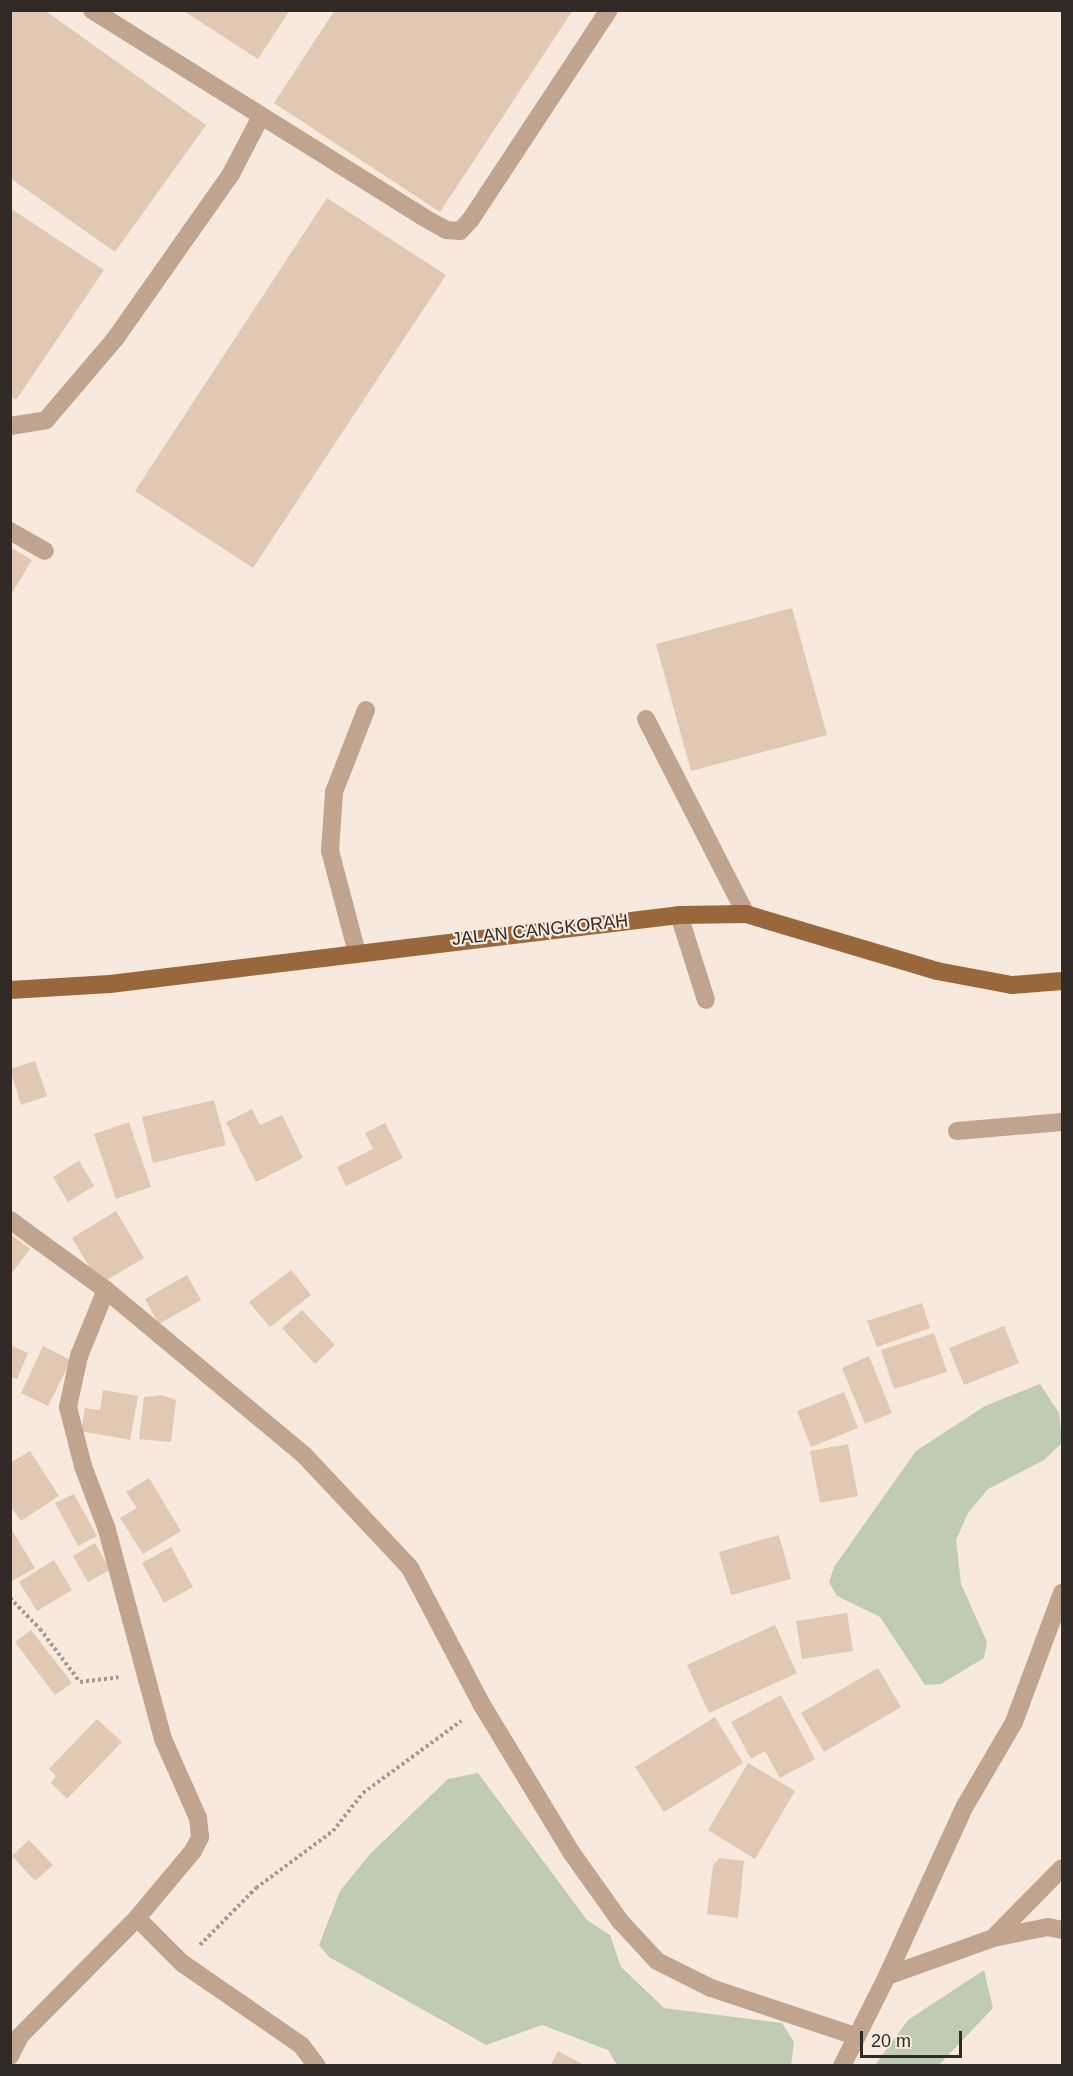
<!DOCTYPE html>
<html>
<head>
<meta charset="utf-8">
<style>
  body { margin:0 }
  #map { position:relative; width:1073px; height:2076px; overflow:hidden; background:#f7e9dd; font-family:Arial,sans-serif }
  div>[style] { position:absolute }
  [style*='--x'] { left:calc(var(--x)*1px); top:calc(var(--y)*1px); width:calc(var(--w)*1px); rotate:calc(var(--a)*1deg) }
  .green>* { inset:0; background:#bfcbb3 }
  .building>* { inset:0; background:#e1c8b3 }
  .path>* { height:4px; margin-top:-2px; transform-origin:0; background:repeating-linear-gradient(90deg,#a49a91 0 3px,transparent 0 6px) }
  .minor>* { height:18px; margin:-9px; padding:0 9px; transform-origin:9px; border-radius:9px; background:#c0a48e }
  .major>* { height:18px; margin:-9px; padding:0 9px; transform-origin:9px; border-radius:9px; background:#98683c }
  span { translate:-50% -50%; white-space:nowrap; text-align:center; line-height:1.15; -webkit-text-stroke:4.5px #f7e9dd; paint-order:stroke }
  .street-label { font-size:18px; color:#312b27 }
  .frame { position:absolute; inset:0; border:12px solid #312b27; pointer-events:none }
  .scale { position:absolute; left:860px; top:2031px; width:102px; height:27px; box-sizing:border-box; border:3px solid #312b27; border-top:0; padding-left:8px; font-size:18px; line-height:21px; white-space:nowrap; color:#312b27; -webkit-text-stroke:4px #f7e9dd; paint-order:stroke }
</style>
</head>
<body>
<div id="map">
  <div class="green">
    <i style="clip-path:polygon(1040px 1384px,1059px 1413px,1062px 1443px,1044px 1460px,988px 1489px,968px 1513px,956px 1540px,961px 1584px,987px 1642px,984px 1658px,941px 1684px,925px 1685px,880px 1617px,837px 1596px,829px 1582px,834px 1567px,916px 1451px,985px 1406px)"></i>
    <i style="clip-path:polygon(478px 1773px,587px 1920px,610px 1935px,621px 1967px,664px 2008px,782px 2023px,794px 2042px,791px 2065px,617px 2065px,608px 2050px,542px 2025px,486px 2045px,329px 1957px,319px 1945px,340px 1891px,371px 1853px,448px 1779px)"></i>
    <i style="clip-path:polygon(984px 1970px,993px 2008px,939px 2065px,875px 2065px,908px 2020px)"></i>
  </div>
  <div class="building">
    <i style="clip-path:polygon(10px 10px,44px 10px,206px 125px,115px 252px,10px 178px)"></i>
    <i style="clip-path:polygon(182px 10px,290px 10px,258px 59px)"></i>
    <i style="clip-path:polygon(335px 10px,573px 10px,440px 212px,274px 103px)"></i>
    <i style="clip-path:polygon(327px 198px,446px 275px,253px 568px,135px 491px)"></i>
    <i style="clip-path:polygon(10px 208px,104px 270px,16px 400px,10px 396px)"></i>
    <i style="clip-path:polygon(10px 547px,32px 560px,10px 596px)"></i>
    <i style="clip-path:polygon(792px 608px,827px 735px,691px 771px,656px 644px)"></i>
    <i style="clip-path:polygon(35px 1061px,47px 1096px,21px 1105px,10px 1069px)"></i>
    <i style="clip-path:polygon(214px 1100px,226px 1145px,153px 1163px,142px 1117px)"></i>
    <i style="clip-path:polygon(252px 1109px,260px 1125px,282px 1115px,303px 1158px,256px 1182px,226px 1122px)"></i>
    <i style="clip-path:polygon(129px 1122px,151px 1187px,116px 1199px,94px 1134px)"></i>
    <i style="clip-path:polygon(385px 1123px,403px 1158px,346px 1186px,337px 1167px,373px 1149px,365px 1133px)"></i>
    <i style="clip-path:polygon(79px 1161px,94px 1186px,68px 1202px,53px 1177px)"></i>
    <i style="clip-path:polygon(116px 1211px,144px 1258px,100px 1284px,72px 1238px)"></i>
    <i style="clip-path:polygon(10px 1234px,30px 1249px,10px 1275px)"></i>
    <i style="clip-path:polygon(291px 1270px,311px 1295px,270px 1327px,249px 1302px)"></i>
    <i style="clip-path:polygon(187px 1275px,201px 1300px,159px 1324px,145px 1299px)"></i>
    <i style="clip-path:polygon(922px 1303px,930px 1328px,877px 1347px,867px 1321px)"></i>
    <i style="clip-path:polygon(302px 1310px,335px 1345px,315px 1364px,282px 1328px)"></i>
    <i style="clip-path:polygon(1004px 1326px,1019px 1363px,964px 1385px,949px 1348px)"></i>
    <i style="clip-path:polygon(934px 1333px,947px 1372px,894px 1389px,881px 1350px)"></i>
    <i style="clip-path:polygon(10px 1345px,28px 1353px,17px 1379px,10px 1377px)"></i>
    <i style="clip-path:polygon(43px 1346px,71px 1360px,48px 1406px,21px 1393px)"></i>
    <i style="clip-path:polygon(869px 1356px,892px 1413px,865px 1424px,842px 1368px)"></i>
    <i style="clip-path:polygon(103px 1390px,138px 1396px,130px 1440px,81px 1431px,85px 1408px,100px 1410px)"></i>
    <i style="clip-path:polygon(844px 1392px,858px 1428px,811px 1447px,797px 1411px)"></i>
    <i style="clip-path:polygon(162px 1395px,176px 1400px,171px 1442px,139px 1439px,144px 1397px)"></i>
    <i style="clip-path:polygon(848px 1444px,858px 1496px,820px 1503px,810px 1451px)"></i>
    <i style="clip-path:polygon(30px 1451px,59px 1496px,21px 1521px,10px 1506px,10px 1463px)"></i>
    <i style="clip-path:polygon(149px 1478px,181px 1531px,143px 1554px,120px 1518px,137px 1508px,126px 1492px)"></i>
    <i style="clip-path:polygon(74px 1494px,97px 1536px,78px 1546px,55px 1503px)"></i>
    <i style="clip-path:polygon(10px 1527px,35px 1568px,10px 1582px)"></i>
    <i style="clip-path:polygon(779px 1535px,791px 1579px,731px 1595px,719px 1552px)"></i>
    <i style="clip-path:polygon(95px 1543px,110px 1570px,88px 1582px,73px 1556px)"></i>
    <i style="clip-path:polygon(171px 1547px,193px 1587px,164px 1603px,142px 1563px)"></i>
    <i style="clip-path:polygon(54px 1560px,72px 1590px,37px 1611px,19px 1582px)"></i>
    <i style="clip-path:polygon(847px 1613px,853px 1651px,802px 1659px,796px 1621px)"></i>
    <i style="clip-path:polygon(775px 1625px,797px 1673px,709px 1713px,687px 1665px)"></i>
    <i style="clip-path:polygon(31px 1630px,72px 1683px,55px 1695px,15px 1642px)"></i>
    <i style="clip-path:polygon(878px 1668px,901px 1707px,824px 1752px,801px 1713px)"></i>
    <i style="clip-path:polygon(781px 1695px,815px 1759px,780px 1778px,765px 1751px,751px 1759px,731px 1722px)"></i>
    <i style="clip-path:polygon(715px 1717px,743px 1763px,664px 1812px,635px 1767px)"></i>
    <i style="clip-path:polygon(97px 1719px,122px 1742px,67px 1799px,51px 1783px,56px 1776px,49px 1769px)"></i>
    <i style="clip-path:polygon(748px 1763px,795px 1791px,755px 1859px,708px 1830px)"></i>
    <i style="clip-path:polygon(29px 1840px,53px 1865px,35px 1881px,12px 1856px)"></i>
    <i style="clip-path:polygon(720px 1858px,744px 1861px,738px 1918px,707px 1914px,713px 1865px)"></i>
    <i style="clip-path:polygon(558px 2051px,586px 2066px,550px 2066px)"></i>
  </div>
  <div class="path">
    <i style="--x:10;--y:1598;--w:43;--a:45.9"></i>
    <i style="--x:40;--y:1629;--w:66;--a:53"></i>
    <i style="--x:80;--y:1682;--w:39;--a:-7"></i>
    <i style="--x:200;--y:1945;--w:80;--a:-45.5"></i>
    <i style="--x:256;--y:1888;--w:96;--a:-36.5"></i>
    <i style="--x:333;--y:1831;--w:48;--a:-51.7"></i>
    <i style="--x:363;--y:1793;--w:122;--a:-36.3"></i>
  </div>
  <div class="minor">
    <i style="--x:92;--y:10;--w:390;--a:32"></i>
    <i style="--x:423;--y:217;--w:26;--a:29"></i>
    <i style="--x:446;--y:230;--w:14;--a:4"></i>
    <i style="--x:460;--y:231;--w:16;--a:-47"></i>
    <i style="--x:471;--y:219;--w:250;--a:-56.6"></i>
    <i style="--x:10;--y:426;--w:36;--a:-9"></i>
    <i style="--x:46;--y:420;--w:106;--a:-49.6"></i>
    <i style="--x:115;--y:339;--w:202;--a:-54.9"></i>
    <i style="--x:231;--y:174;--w:63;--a:-62.6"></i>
    <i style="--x:10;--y:531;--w:40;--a:29.7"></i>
    <i style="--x:646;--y:719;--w:219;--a:62.9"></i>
    <i style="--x:679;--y:915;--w:89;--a:72.4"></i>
    <i style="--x:357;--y:953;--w:106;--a:-104.8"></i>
    <i style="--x:330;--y:851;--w:59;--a:-86.1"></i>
    <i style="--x:334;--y:792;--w:88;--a:-68.7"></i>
    <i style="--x:957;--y:1131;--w:105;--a:-4.9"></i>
    <i style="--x:10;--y:1220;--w:119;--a:36.1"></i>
    <i style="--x:106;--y:1290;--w:259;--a:39.8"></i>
    <i style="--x:305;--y:1456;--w:154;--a:46.8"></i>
    <i style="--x:410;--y:1568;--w:155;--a:62.3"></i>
    <i style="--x:482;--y:1705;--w:172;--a:58.8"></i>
    <i style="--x:571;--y:1852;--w:85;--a:54.6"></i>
    <i style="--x:620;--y:1921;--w:54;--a:47.2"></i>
    <i style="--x:657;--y:1961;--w:60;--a:26.6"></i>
    <i style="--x:711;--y:1988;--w:152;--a:18.4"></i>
    <i style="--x:137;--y:1918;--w:64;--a:45"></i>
    <i style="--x:182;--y:1963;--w:145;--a:34.6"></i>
    <i style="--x:301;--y:2045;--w:26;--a:53"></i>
    <i style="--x:993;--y:1938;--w:98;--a:-45.4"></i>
    <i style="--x:887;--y:1976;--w:113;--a:-19.7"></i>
    <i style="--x:993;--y:1938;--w:56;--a:-11.3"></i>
    <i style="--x:1048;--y:1927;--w:14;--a:12"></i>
    <i style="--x:10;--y:2056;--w:22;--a:-63"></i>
    <i style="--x:20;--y:2036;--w:166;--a:-45.2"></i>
    <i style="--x:137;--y:1918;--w:87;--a:-50.1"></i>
    <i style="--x:193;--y:1851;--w:16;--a:-63"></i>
    <i style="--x:200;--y:1837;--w:19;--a:-96"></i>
    <i style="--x:198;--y:1818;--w:86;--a:-113.9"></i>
    <i style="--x:163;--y:1739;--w:220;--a:-105"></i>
    <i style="--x:106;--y:1527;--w:65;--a:-110.7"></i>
    <i style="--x:83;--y:1466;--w:61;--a:-104.3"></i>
    <i style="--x:68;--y:1407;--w:52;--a:-77.8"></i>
    <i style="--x:79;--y:1356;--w:71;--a:-67.8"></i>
    <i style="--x:842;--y:2066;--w:101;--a:-63.4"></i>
    <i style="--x:887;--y:1976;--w:187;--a:-65.4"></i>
    <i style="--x:965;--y:1806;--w:97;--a:-59.7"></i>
    <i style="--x:1014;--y:1722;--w:138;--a:-69.6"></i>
  </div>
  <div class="major">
    <i style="--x:10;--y:990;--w:100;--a:-3.4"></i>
    <i style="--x:110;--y:984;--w:573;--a:-6.91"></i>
    <i style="--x:679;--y:915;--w:67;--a:-0.9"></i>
    <i style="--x:746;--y:914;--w:199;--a:16.6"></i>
    <i style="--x:937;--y:971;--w:76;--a:10.6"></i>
    <i style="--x:1012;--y:985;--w:50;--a:-4.6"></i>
  </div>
  <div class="street-label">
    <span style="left:540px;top:930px;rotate:-6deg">JALAN CANGKORAH</span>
  </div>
  <div class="frame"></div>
  <div class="scale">20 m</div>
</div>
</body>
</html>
